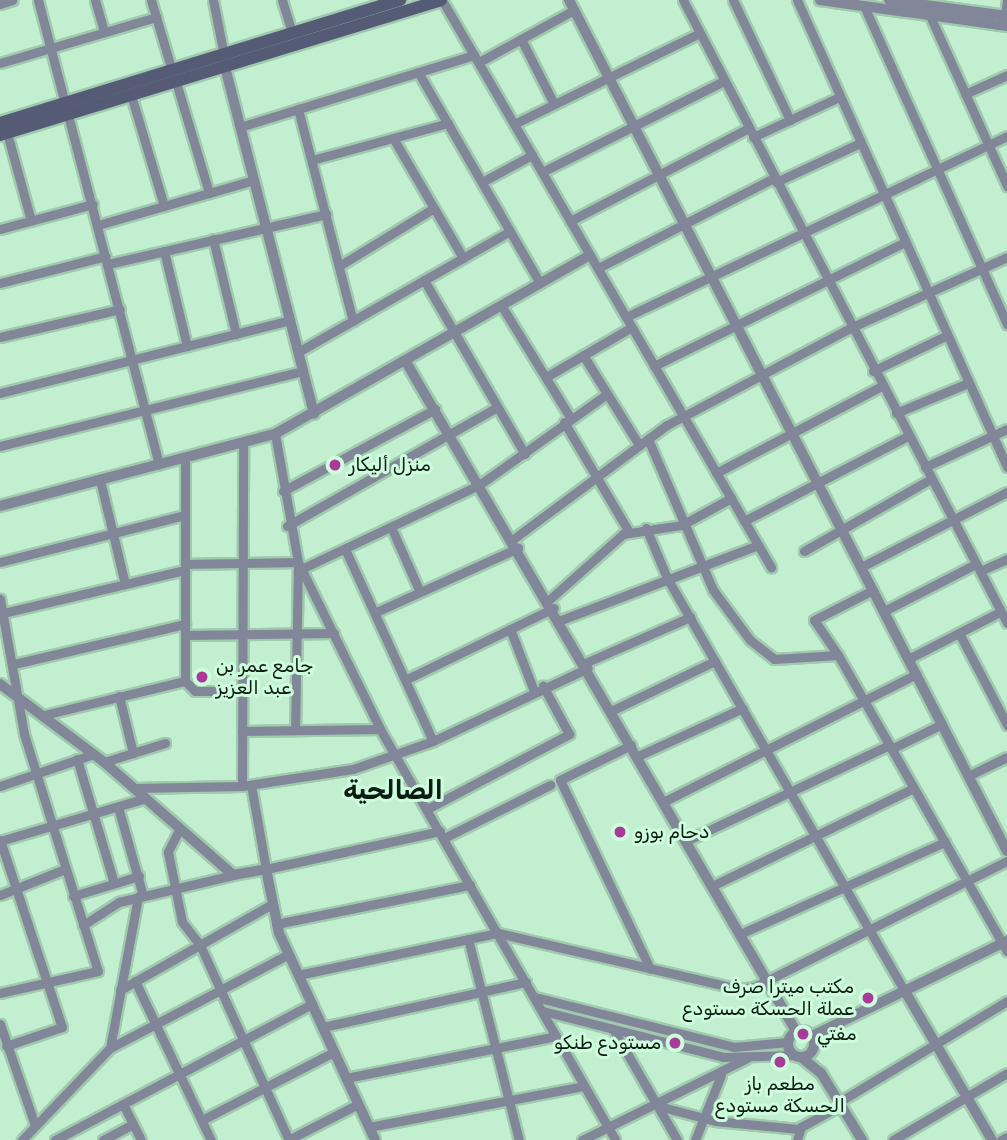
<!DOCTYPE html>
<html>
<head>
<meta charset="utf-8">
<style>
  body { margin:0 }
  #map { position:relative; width:1007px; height:1140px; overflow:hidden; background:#c1efd0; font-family:Rubik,"Noto Naskh Arabic",sans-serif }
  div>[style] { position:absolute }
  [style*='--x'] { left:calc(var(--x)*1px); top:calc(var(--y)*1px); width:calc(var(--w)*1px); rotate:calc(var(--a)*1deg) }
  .roads { filter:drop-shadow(2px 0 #a0c9ae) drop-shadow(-2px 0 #a0c9ae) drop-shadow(0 2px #a0c9ae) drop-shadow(0 -2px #a0c9ae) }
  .minor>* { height:9px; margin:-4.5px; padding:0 4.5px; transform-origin:4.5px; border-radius:4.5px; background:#828699 }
  .tertiary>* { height:10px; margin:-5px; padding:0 5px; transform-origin:5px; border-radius:5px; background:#828699 }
  .tertiary>.ring { margin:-5px; padding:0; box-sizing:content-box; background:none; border:10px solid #828699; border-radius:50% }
  .secondary>* { height:12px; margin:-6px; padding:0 6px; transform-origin:6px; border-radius:6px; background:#555b75 }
  .dots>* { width:19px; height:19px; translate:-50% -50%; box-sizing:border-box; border:4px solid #cefddd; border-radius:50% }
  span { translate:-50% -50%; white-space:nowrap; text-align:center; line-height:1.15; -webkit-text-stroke:6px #cefddd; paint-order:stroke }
  .poi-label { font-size:19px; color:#0b1c12 }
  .left { translate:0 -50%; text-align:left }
  .right { translate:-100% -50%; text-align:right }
  .district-label { font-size:26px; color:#0b1c12; font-weight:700 }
</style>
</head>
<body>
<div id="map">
  <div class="roads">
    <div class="minor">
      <i style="--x:38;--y:0;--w:480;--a:75.4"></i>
      <i style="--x:95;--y:0;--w:33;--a:74"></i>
      <i style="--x:151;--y:0;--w:74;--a:73.5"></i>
      <i style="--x:213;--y:0;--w:61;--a:78.7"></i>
      <i style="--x:282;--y:0;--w:34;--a:73"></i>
      <i style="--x:442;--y:0;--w:656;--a:59.88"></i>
      <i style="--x:683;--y:0;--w:702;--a:62.52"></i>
      <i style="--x:733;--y:0;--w:133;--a:64.6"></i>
      <i style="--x:797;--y:0;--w:512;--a:65.79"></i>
      <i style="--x:0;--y:4;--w:13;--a:-18"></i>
      <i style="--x:864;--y:6;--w:349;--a:65.8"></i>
      <i style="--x:930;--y:16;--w:187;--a:65.6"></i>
      <i style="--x:1005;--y:16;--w:16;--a:-83"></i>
      <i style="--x:521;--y:39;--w:73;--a:63.1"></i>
      <i style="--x:479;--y:62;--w:108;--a:-28.7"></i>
      <i style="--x:0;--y:63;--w:163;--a:-16.4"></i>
      <i style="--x:418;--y:72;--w:244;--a:60"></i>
      <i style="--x:176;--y:82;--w:116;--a:73.4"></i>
      <i style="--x:965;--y:94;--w:46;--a:-24.3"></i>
      <i style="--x:131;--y:95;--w:116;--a:73.4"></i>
      <i style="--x:298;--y:109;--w:219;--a:75.5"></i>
      <i style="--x:514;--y:124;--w:207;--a:-26.1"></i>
      <i style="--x:240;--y:127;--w:245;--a:-17.1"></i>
      <i style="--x:7;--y:133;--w:91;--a:74.7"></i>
      <i style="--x:753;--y:137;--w:95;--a:-24.9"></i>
      <i style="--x:393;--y:138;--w:139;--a:59.7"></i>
      <i style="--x:312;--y:160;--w:141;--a:-15.2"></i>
      <i style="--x:542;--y:172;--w:203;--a:-26.6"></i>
      <i style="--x:482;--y:182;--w:57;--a:-28.4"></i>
      <i style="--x:776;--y:182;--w:93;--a:-24.9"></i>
      <i style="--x:570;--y:221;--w:202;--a:-27.5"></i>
      <i style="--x:98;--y:225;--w:162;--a:-16.1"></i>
      <i style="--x:0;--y:229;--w:96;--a:-15"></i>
      <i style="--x:213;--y:239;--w:98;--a:76.4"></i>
      <i style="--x:164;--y:251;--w:98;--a:76.4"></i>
      <i style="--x:108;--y:264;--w:224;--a:-12.9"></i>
      <i style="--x:339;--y:266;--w:111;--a:-31.4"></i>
      <i style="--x:598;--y:268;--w:198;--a:-27.1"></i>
      <i style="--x:424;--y:280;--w:201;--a:59.9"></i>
      <i style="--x:0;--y:283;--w:109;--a:-14.3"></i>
      <i style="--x:501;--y:305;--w:132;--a:58.4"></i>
      <i style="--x:626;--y:317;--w:422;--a:-25.4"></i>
      <i style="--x:0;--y:337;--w:123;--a:-13.1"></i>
      <i style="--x:298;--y:352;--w:244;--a:-29.7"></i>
      <i style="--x:583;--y:355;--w:106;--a:58.1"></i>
      <i style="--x:654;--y:366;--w:280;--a:-26.3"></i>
      <i style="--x:873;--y:371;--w:82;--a:-25.9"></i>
      <i style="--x:546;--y:377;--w:99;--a:-30.2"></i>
      <i style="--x:0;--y:393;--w:299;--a:-14.1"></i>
      <i style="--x:896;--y:413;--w:78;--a:-22.6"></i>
      <i style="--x:564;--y:422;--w:128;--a:59.4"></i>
      <i style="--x:275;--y:434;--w:130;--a:79.8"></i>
      <i style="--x:298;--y:562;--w:186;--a:63.8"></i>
      <i style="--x:380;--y:729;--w:473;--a:60.2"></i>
      <i style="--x:648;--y:439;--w:164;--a:66.7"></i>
      <i style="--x:713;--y:590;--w:62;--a:53.5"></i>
      <i style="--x:750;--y:640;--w:31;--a:38"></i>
      <i style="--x:774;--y:659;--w:64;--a:-3.6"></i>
      <i style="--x:838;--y:655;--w:341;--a:60.3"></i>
      <i style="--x:0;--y:446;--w:312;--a:-13.9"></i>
      <i style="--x:185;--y:458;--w:223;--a:90"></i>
      <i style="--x:185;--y:681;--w:14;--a:45"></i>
      <i style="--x:195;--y:691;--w:47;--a:0"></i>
      <i style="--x:925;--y:467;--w:90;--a:-24.9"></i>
      <i style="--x:716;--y:473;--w:187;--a:-27.7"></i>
      <i style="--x:100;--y:480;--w:107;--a:76.5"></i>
      <i style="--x:283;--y:491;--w:173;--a:-28.3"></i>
      <i style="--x:744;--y:521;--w:185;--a:-27.4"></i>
      <i style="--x:287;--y:526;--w:241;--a:-29.5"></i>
      <i style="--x:391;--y:527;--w:71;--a:66"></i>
      <i style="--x:646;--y:528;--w:54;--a:67.2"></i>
      <i style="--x:667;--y:578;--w:479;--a:60.1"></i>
      <i style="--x:512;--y:540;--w:193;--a:-36.6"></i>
      <i style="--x:667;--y:425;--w:207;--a:-27.9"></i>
      <i style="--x:850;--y:328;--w:172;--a:-24.3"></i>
      <i style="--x:345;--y:549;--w:211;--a:65.4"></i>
      <i style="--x:804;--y:551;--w:146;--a:-29.6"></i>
      <i style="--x:0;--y:562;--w:191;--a:-14.3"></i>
      <i style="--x:185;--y:564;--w:113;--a:-1"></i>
      <i style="--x:298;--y:562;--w:168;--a:91"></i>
      <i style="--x:861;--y:567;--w:164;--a:-27.2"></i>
      <i style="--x:299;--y:570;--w:199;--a:-25.3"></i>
      <i style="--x:479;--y:485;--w:157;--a:-35.4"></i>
      <i style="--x:980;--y:571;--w:30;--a:-24"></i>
      <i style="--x:0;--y:599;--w:137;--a:79.9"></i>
      <i style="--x:24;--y:734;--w:248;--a:72.7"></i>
      <i style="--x:98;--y:971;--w:100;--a:167.3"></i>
      <i style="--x:550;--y:599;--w:98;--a:-41.7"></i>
      <i style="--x:623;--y:534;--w:60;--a:-8.7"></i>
      <i style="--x:682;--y:525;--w:56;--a:-28.9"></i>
      <i style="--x:884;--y:611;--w:103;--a:-27.1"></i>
      <i style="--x:376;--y:612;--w:156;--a:-24.3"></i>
      <i style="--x:3;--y:613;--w:187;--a:-13.3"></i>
      <i style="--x:561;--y:620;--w:211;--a:-20.8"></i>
      <i style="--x:510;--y:629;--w:66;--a:68.8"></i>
      <i style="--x:959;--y:633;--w:104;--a:62.4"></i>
      <i style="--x:185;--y:635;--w:149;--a:-0.8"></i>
      <i style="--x:838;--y:655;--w:42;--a:-124.4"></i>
      <i style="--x:814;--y:620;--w:66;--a:-27"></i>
      <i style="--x:908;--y:659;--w:103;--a:-27.1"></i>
      <i style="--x:585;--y:663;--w:115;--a:-23.7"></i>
      <i style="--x:14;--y:664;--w:176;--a:-13.2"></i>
      <i style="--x:407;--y:679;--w:163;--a:-25.8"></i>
      <i style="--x:119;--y:696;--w:59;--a:76.2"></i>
      <i style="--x:613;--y:710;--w:113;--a:-25.7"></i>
      <i style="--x:44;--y:715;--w:145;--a:-13.6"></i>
      <i style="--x:242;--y:731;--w:138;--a:-0.8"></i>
      <i style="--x:631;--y:745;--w:79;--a:153.8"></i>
      <i style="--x:560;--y:780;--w:209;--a:64.5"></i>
      <i style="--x:891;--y:749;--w:57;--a:-26.1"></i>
      <i style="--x:638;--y:756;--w:115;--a:-24.6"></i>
      <i style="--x:77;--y:759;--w:129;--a:73.4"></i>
      <i style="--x:104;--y:762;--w:64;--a:-17.3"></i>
      <i style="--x:968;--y:776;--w:43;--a:-26"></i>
      <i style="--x:251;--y:785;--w:85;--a:79.9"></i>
      <i style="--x:266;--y:869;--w:178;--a:-12.3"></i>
      <i style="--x:0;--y:786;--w:99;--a:-18.8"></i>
      <i style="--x:242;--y:786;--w:341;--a:-89.8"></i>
      <i style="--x:134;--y:788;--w:108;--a:-1.1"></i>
      <i style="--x:242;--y:786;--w:112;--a:-8.7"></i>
      <i style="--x:353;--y:769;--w:85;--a:-19.3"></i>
      <i style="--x:433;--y:741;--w:171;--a:-25.2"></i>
      <i style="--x:663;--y:802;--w:284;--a:-26.8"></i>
      <i style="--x:118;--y:807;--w:92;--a:74.3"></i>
      <i style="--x:427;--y:809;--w:161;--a:-27.8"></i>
      <i style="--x:569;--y:734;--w:55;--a:-118.4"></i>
      <i style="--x:180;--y:828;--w:27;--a:117"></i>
      <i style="--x:168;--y:852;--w:71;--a:78.7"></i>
      <i style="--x:182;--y:922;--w:29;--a:52"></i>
      <i style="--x:200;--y:945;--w:214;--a:65.5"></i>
      <i style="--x:444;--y:838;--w:119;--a:-26.6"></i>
      <i style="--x:0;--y:840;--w:197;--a:71.7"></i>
      <i style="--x:62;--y:1027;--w:59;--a:161.3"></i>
      <i style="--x:0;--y:841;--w:152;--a:-16.4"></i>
      <i style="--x:686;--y:841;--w:225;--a:-25.3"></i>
      <i style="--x:712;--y:886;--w:222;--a:-25.9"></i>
      <i style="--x:0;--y:895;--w:70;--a:-21.8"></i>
      <i style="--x:73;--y:896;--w:69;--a:-16.9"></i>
      <i style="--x:276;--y:924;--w:198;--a:-11.4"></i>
      <i style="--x:83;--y:925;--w:43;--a:-32.6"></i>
      <i style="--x:119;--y:902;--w:117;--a:-13.3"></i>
      <i style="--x:740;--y:934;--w:225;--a:-24.2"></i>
      <i style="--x:468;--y:939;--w:207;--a:75.8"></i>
      <i style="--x:298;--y:975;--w:204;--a:-11.9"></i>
      <i style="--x:498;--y:933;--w:247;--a:13.1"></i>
      <i style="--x:739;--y:989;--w:15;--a:-8"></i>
      <i style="--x:754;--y:987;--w:283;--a:-26.5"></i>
      <i style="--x:135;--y:981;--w:176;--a:64.5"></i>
      <i style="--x:120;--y:990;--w:172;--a:-29.5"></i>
      <i style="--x:535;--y:997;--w:205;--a:14.1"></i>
      <i style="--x:734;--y:1047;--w:54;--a:-5.3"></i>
      <i style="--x:543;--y:1011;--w:186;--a:14.3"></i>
      <i style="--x:723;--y:1057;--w:71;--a:-1.6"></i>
      <i style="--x:0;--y:1024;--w:107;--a:70.9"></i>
      <i style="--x:323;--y:1027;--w:208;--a:-12.5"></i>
      <i style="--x:613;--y:1029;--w:128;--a:60"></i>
      <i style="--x:110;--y:1048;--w:154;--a:-79.5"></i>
      <i style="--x:346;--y:1078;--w:214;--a:-11.3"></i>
      <i style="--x:839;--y:1102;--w:196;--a:-31"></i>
      <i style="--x:123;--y:1104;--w:40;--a:63.4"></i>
      <i style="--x:658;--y:1106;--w:59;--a:14.7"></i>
      <i style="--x:715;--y:1121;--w:84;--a:5.4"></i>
      <i style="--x:202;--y:1120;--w:148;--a:-27.3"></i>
      <i style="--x:369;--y:1127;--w:218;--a:-10.8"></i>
      <i style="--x:22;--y:1140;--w:127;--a:-46.3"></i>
      <i style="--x:110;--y:1048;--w:202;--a:-27.7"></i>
      <i style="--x:55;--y:1140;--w:291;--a:-27.9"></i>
      <i style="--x:103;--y:1140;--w:34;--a:-28"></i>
      <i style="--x:288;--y:1140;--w:79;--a:-27.2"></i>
      <i style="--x:582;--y:1140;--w:184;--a:-26.4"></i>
      <i style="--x:695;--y:1140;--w:70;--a:-68.2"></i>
      <i style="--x:797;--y:1140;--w:14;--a:-73"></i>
      <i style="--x:801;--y:1127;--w:46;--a:-28.8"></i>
      <i style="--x:893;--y:1140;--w:132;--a:-30.4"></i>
      <i style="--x:1001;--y:1140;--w:7;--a:-27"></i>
    </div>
    <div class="tertiary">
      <i style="--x:569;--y:0;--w:957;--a:62.77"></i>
      <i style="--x:820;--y:0;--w:189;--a:7.9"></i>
      <i style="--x:889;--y:0;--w:119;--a:7.7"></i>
      <i style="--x:225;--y:67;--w:358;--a:75.6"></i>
      <i style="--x:406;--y:362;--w:774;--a:59.76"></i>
      <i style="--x:0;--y:506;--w:284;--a:-14.7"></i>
      <i style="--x:275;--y:434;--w:362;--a:-29.6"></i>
      <i style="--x:0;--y:684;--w:130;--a:36.9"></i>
      <i style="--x:104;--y:762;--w:171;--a:41.2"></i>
      <i style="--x:233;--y:875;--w:34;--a:-10"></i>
      <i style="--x:266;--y:869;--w:65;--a:78.5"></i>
      <i style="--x:279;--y:933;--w:228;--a:65.1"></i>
      <i style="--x:906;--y:993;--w:170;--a:59.7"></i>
      <i class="ring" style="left:788px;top:1031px;width:16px;height:16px"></i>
      <i style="--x:812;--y:1036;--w:217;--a:-26"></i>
      <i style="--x:801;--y:1057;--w:26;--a:39"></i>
      <i style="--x:821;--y:1073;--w:79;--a:58.5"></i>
    </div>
    <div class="secondary">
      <i style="--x:0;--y:123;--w:419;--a:-17.1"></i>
      <i style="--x:0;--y:135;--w:461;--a:-17"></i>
    </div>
  </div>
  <div class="dots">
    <i style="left:335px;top:465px;background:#aa3a97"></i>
    <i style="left:202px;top:677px;background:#aa3a97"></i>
    <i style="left:620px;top:832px;background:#aa3a97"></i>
    <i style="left:868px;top:998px;background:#aa3a97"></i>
    <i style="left:803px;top:1034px;background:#aa3a97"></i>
    <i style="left:675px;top:1043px;background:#aa3a97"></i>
    <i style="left:780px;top:1062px;background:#aa3a97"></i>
  </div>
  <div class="poi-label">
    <span class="left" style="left:349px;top:465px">منزل أليكار</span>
    <span class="left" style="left:216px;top:677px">جامع عمر بن<br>عبد العزيز</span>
    <span class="left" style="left:634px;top:832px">دحام بوزو</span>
    <span class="right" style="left:854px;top:998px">مكتب ميترا صرف<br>عملة الحسكة مستودع</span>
    <span class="left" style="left:817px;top:1034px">مفتي</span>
    <span class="right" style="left:661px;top:1043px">مستودع طنكو</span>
    <span style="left:780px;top:1095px">مطعم باز<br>الحسكة مستودع</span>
  </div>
  <div class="district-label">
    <span style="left:393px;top:791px">الصالحية</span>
  </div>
</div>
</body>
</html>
